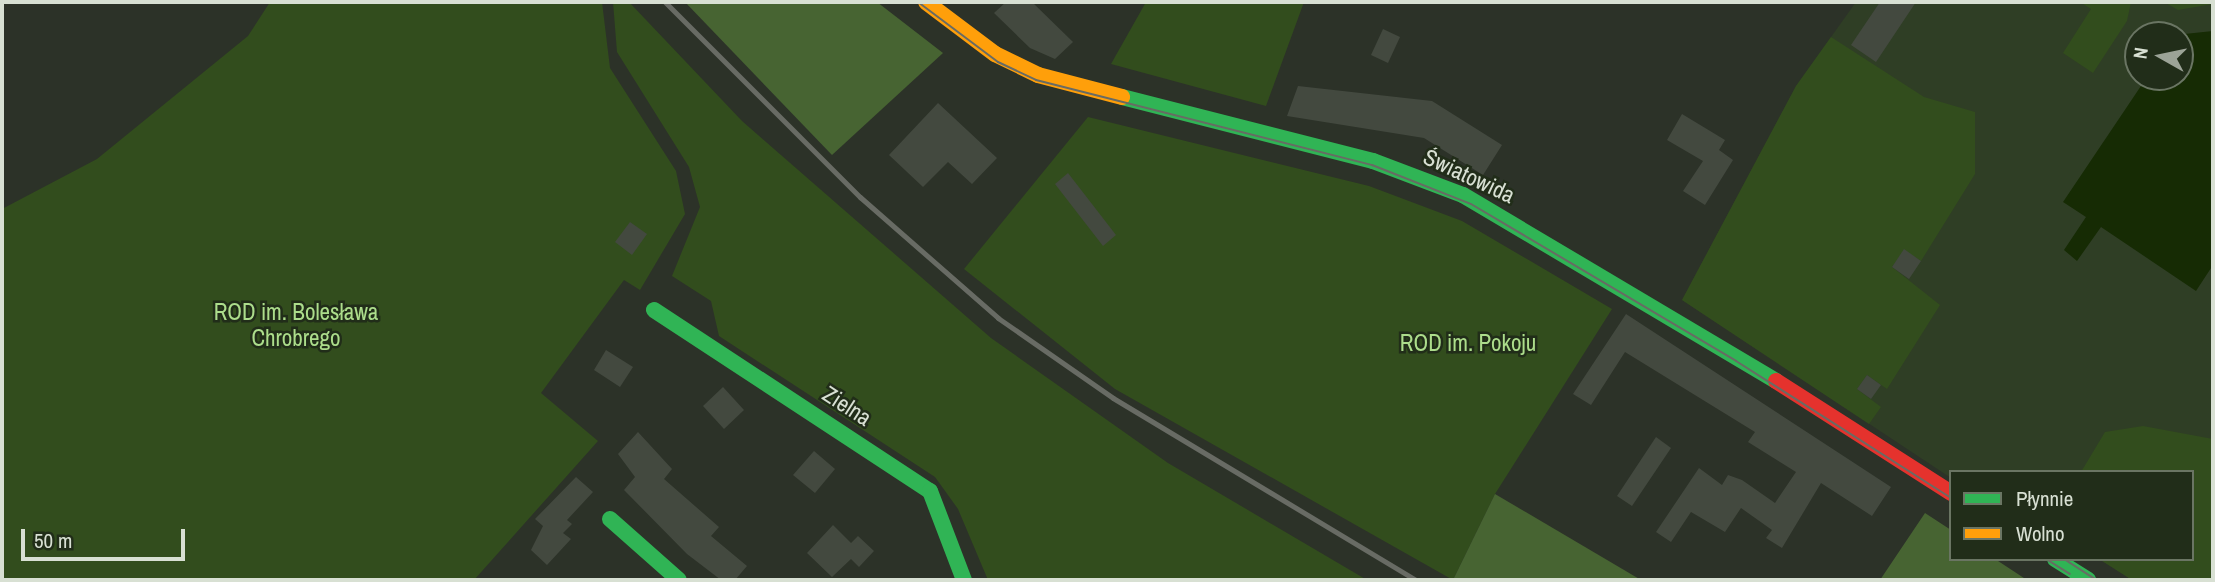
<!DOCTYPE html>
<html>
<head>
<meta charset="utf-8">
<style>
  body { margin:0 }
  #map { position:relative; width:2215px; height:582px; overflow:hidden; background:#2c3228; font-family:"Archivo Narrow",sans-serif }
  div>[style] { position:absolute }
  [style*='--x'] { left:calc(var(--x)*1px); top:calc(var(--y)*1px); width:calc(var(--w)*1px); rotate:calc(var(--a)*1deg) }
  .built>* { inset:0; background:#2f3e25 }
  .green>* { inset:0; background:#324d1d }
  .forest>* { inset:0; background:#476432 }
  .water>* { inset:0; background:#162b04 }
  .building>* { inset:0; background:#43493f }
  .fast>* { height:16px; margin:-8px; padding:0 8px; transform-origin:8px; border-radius:8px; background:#30b455 }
  .slow>* { height:16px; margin:-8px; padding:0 8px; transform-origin:8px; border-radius:8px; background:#ff9f0a }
  .jam>* { height:16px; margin:-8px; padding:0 8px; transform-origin:8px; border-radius:8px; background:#e5322d }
  .tram>* { height:2px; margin:-1px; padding:0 1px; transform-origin:1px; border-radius:1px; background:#686b64 }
  .rail>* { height:5px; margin:-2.5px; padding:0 2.5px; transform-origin:2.5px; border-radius:2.5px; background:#686b64 }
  span { translate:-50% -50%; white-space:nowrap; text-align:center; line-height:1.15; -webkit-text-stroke:5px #212d19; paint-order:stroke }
  .street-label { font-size:23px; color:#d8e0d3 }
  .park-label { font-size:23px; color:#acdd8b }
  .frame { position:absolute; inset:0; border:4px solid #d8e0d3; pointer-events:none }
  .legend { position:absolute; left:1949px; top:470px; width:245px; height:91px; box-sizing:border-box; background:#212d19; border:2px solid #6a7563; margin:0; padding:9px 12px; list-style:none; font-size:21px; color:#d8e0d3 }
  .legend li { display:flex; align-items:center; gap:14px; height:35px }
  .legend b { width:35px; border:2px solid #6a7563 }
  .north { position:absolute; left:2124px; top:21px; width:70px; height:70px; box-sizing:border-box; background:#212d19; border:2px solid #6a7563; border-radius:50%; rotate:279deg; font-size:19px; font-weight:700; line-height:28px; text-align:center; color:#d8e0d3 }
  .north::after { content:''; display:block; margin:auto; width:24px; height:32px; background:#9ca397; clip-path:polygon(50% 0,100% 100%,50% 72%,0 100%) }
  .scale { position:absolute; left:21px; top:529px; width:164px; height:32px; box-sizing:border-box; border:4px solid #d8e0d3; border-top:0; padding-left:9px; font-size:21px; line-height:24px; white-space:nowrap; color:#d8e0d3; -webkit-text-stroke:5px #212d19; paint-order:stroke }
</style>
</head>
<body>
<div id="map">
  <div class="built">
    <i style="clip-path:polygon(evenodd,1856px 2px,2213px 2px,2213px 580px,2132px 580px,2099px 559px,2192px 559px,2192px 472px,1951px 472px,1951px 478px,1682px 300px,1796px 86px,1856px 2px,2138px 35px,2180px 35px,2180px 77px,2138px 77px,2138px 35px)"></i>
  </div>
  <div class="green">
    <i style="clip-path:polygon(270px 2px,602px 2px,610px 68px,676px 171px,685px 214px,640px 290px,624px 280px,541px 393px,598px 441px,474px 580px,2px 580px,2px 209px,97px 159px,248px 36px)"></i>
    <i style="clip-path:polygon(613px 2px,629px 2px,742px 121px,991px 338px,1168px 463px,1367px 580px,988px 580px,958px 509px,935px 477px,719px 336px,711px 301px,672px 276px,700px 207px,689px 167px,617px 52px)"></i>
    <i style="clip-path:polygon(1146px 2px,1304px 2px,1266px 106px,1111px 64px)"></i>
    <i style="clip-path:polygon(2080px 2px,2131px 2px,2127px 21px,2093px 73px,2063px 53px,2091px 9px)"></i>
    <i style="clip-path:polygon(2164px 2px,2213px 2px,2213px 4px,2178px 10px)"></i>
    <i style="clip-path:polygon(1831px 37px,1924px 97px,1975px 112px,1975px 174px,1921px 261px,1904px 250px,1892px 267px,1940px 305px,1887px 389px,1867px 375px,1857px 389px,1881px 407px,1869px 424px,1682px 300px,1796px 86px)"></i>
    <i style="clip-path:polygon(1088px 117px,1369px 186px,1462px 221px,1612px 309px,1495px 494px,1453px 580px,1115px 389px,964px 269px)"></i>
    <i style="clip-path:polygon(2143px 426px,2213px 439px,2213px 580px,2132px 580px,2099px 559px,2192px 559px,2192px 472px,2081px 472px,2105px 432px)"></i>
  </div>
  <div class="forest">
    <i style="clip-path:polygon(685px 2px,877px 2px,943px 53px,832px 155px)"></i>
    <i style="clip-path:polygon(1495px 494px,1641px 580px,1453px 580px)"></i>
    <i style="clip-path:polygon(1925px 513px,1951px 530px,1951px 559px,1995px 559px,2027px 580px,1880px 580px)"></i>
  </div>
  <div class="water">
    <i style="clip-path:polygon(2213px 31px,2213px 265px,2196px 291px,2101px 227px,2077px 261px,2064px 250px,2086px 217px,2063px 202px,2147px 77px,2180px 77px,2180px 35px,2175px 35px)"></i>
  </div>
  <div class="building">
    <i style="clip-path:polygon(1006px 2px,1032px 2px,1073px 42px,1055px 59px,1030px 48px,994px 13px)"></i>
    <i style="clip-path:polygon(1880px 2px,1916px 2px,1876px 62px,1851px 45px)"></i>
    <i style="clip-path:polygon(1383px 29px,1400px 37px,1388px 63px,1371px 55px)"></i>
    <i style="clip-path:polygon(1298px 86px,1432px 101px,1502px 145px,1483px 175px,1424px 138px,1287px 116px)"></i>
    <i style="clip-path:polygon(938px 103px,997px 158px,972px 184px,948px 162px,923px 187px,889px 155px)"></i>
    <i style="clip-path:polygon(1682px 114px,1725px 140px,1719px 150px,1733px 160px,1705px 205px,1683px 191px,1703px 161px,1667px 140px)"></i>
    <i style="clip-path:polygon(1068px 173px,1116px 235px,1103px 246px,1055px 184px)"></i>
    <i style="clip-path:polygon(630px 222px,647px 234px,632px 255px,615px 242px)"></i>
    <i style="clip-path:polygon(1904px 249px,1921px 261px,1909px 279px,1892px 267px)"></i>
    <i style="clip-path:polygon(1626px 314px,1891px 487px,1872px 516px,1821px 483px,1782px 548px,1766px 538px,1772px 530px,1741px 508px,1725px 532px,1691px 512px,1671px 542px,1656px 532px,1699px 468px,1722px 485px,1728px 475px,1742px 480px,1775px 503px,1796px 472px,1748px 442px,1755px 432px,1625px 352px,1591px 405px,1573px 394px)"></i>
    <i style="clip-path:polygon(606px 350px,633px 367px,620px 387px,594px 370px)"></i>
    <i style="clip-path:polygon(1867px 375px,1881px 385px,1871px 399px,1857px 389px)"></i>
    <i style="clip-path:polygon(723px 387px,744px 410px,724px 429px,703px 406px)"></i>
    <i style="clip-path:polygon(638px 432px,672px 469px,664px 479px,719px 527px,711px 536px,747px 566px,735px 580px,721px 580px,687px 554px,624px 490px,635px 477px,618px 454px)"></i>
    <i style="clip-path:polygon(1656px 437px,1671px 448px,1632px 506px,1617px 496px)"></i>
    <i style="clip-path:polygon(814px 451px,835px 469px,815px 493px,793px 475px)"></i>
    <i style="clip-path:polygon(576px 477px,593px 492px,567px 520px,572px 524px,563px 533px,571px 539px,547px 565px,531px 550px,543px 526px,535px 519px)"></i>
    <i style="clip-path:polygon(833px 525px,851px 543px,858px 536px,874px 551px,859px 567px,851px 559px,832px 577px,807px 553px)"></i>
  </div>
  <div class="fast">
    <i style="--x:1122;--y:97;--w:259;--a:14.3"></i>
    <i style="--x:1373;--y:161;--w:96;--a:20.7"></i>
    <i style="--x:1463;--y:195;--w:364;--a:30.7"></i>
    <i style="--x:654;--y:310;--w:330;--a:33.3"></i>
    <i style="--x:930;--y:491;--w:95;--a:69.1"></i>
    <i style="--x:610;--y:519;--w:92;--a:41.5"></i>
    <i style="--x:2055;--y:559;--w:39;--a:32"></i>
  </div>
  <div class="slow">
    <i style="--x:926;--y:2;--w:86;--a:37"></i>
    <i style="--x:995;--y:54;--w:48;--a:26"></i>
    <i style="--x:1038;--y:75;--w:87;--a:14.7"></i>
  </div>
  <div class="jam">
    <i style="--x:1776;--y:381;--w:208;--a:32.6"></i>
  </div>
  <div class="tram">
    <i style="--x:918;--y:2;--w:100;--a:36.9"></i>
    <i style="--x:998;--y:62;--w:42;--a:25.3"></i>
    <i style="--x:1036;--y:80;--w:347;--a:14.2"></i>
    <i style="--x:1372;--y:165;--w:106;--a:21.5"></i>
    <i style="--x:1471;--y:204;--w:308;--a:30.6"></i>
    <i style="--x:1736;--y:361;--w:255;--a:32.5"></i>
    <i style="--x:2046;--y:559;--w:28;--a:32"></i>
    <i style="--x:2064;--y:559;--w:38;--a:33"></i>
  </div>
  <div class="rail">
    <i style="--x:665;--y:2;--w:276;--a:45"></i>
    <i style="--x:860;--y:197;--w:184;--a:41.2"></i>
    <i style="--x:998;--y:318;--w:140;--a:34.8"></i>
    <i style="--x:1113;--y:398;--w:353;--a:31"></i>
  </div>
  <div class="street-label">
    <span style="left:1469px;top:176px;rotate:25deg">Światowida</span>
    <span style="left:847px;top:406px;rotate:33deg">Zielna</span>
  </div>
  <div class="park-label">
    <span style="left:296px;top:325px">ROD im. Bolesława<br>Chrobrego</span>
    <span style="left:1468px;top:343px">ROD im. Pokoju</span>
  </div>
  <div class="frame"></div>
  <ul class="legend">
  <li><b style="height:9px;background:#30b455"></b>Płynnie</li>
  <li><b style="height:9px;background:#ff9f0a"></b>Wolno</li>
  </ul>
  <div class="north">N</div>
  <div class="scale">50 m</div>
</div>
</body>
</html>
